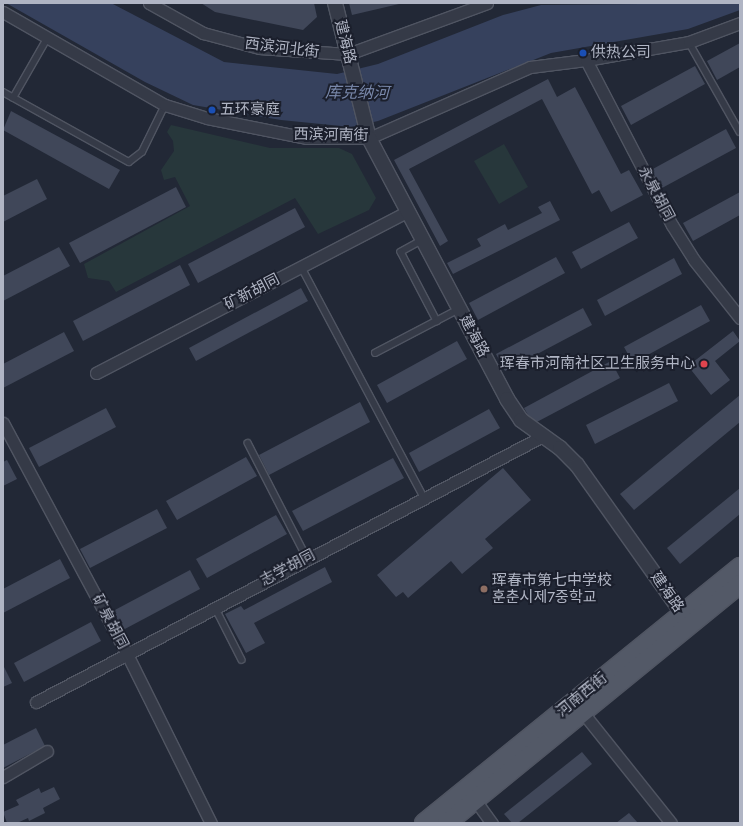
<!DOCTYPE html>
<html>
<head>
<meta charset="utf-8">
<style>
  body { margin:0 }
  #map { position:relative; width:743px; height:826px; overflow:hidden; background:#222836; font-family:Jost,"Noto Sans SC","Noto Sans KR",sans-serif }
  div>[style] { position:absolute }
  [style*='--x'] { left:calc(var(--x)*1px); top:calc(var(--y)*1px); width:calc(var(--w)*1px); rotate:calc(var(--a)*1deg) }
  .green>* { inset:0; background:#27373b }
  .water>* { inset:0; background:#36415d }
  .building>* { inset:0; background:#404759 }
  .roads { filter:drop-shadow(1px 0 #505562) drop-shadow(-1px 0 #505562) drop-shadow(0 1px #505562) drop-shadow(0 -1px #505562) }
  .service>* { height:5.5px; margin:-2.75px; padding:0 2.75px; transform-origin:2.75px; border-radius:2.75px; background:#353a47 }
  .minor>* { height:11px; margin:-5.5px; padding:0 5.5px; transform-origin:5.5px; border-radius:5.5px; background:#353a47 }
  .tertiary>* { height:14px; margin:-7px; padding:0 7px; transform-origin:7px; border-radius:7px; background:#353a47 }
  .primary>* { height:18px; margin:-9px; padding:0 9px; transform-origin:9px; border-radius:9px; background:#535967 }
  .dots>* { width:11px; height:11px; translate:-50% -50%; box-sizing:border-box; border:2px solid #1b1f2c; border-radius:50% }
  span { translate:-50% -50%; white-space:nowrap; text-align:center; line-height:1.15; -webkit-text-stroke:4px #1b1f2c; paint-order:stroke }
  .street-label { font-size:15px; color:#b0b5c4 }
  .poi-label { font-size:15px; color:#b0b5c4 }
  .left { translate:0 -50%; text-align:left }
  .right { translate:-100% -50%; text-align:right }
  .water-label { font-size:16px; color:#7988aa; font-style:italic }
  .frame { position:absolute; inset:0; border:4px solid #b0b5c4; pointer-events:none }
</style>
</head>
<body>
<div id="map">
  <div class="green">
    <i style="clip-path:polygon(171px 125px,270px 148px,339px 148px,352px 154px,376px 198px,369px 210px,318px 234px,295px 198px,116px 292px,109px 281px,88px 278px,84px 264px,190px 206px,175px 177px,164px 180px,161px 170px,174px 151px,173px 141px,167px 132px)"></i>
    <i style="clip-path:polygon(504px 144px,528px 187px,499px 204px,474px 161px)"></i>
  </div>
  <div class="water">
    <i style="clip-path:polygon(6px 3px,111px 3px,224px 62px,337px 74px,378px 64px,503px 15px,541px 5px,740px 3px,740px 10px,688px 29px,551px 53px,378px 121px,351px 127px,281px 120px,193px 105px,145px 82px)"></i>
  </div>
  <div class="building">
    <i style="clip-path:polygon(201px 3px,314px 3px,317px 17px,303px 30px,215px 12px)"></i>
    <i style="clip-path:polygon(349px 3px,398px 3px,399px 4px,352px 15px)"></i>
    <i style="clip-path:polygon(740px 43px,740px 67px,717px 80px,707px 61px)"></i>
    <i style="clip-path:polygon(695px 66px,705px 84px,631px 125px,621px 106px)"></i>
    <i style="clip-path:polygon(548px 79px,557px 97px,575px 87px,621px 174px,629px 170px,643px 195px,611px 212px,599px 190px,592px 194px,542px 99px,409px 169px,448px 241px,440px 246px,394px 160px)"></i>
    <i style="clip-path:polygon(11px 111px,120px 170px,109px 189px,3px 130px)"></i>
    <i style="clip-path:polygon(726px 129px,736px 148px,662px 188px,651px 170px)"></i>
    <i style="clip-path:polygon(37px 179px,47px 199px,3px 222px,3px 196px)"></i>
    <i style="clip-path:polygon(176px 187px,186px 207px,80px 263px,69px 243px)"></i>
    <i style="clip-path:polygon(740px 192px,740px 215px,693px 241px,683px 223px)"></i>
    <i style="clip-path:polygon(550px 201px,560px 220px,453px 274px,447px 263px,481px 246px,477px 239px,505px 224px,508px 230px,542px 213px,538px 207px)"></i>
    <i style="clip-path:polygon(295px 208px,305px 227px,198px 283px,188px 264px)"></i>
    <i style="clip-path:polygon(629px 222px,638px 238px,581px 269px,572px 252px)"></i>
    <i style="clip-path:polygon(59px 247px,70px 266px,3px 301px,3px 276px)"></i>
    <i style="clip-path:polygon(556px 257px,565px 273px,478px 320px,469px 303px)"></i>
    <i style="clip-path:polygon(674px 258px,682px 274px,605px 316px,597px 300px)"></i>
    <i style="clip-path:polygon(180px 265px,190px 285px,83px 341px,73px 321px)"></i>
    <i style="clip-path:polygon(301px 288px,308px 301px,196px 361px,189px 348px)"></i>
    <i style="clip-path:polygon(701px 305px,710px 321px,633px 363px,624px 347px)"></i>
    <i style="clip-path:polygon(583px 308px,592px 325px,505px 371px,496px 354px)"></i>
    <i style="clip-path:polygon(733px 331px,740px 341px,715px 361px,730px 380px,711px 395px,688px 366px)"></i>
    <i style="clip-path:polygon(64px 332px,74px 351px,3px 388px,3px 364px)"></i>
    <i style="clip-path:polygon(457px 341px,467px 359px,387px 403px,377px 385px)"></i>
    <i style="clip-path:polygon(611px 361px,620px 378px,533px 424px,524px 408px)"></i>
    <i style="clip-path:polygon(669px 383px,678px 401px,595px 444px,586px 425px)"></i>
    <i style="clip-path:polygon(740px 395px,740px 422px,634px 510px,620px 494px)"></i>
    <i style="clip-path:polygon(360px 402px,370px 422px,269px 475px,259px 455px)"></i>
    <i style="clip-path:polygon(106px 408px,116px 427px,39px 467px,29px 448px)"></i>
    <i style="clip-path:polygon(489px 409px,500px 428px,419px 472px,409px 453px)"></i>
    <i style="clip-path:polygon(246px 457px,257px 476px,177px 520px,166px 501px)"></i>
    <i style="clip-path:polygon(393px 458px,404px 478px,303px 531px,292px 511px)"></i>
    <i style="clip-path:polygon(7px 460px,17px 479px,3px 486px,3px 462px)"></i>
    <i style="clip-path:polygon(503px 468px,531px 500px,485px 539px,493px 548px,462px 574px,451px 561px,408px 598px,403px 592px,396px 597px,377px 575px)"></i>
    <i style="clip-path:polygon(740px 488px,740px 514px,680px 564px,667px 548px)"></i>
    <i style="clip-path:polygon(157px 509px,167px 528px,90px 568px,80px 549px)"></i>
    <i style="clip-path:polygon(276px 515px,287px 534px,207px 578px,196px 559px)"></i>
    <i style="clip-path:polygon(60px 559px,70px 578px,3px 613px,3px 589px)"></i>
    <i style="clip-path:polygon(325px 567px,332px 582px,254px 623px,265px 643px,246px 653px,225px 614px,241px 606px,244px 610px)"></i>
    <i style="clip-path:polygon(190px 570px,200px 589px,123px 630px,113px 611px)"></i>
    <i style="clip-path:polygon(91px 622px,101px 641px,24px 682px,14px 663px)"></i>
    <i style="clip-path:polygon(3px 665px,12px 683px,3px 687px)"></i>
    <i style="clip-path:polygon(36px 728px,45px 746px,3px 768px,3px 745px)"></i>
    <i style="clip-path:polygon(582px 752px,592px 764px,518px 823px,512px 823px,504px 814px)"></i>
    <i style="clip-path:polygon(54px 787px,60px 799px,43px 808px,45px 813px,29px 821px,28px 818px,17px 823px,7px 823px,3px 812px,19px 805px,16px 800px,39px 788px,41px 793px)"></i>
    <i style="clip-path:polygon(629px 813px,638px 823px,616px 823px)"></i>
  </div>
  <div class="roads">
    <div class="service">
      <i style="--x:689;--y:42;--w:103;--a:60.5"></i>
      <i style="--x:3;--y:92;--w:144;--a:29.1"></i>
      <i style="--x:129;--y:162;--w:16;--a:-38"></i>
      <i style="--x:142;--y:152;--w:52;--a:-63.9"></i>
      <i style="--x:13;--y:98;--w:70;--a:-60.2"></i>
      <i style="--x:423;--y:240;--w:25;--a:151"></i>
      <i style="--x:401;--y:252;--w:78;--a:62.4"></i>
      <i style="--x:301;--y:266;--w:262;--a:62"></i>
      <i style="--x:375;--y:353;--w:95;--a:-27.6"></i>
      <i style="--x:248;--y:443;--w:129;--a:62.8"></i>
      <i style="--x:215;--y:607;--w:59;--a:63"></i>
    </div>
    <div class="minor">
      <i style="--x:149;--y:3;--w:62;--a:29.1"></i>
      <i style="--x:203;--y:33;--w:58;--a:15"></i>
      <i style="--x:259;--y:48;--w:89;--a:3.9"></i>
      <i style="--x:348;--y:54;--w:148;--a:-20.1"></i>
      <i style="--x:3;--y:12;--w:187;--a:29.9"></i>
      <i style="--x:165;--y:105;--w:44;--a:17.2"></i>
      <i style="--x:207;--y:118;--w:102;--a:11.3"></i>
      <i style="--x:307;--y:138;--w:62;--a:0"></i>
      <i style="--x:369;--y:138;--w:176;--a:-23.8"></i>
      <i style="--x:530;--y:67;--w:56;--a:-7.1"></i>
      <i style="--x:586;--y:60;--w:105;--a:-9.9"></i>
      <i style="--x:689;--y:42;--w:54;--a:-20.4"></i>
      <i style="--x:586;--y:60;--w:186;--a:62.5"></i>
      <i style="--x:672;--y:225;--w:41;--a:57.8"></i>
      <i style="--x:694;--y:260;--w:74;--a:51.6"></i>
      <i style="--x:96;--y:373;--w:350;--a:-27.4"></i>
      <i style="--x:3;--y:423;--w:260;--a:61.8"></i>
      <i style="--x:126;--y:652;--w:191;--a:63.6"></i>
      <i style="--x:36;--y:702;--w:570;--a:-27.69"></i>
      <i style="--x:584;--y:714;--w:139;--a:51.4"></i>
      <i style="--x:3;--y:777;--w:51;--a:-30.6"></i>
      <i style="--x:475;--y:800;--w:29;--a:54"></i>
    </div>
    <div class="tertiary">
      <i style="--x:335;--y:3;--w:139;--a:75.9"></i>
      <i style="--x:369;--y:138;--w:295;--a:62.1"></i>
      <i style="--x:507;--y:399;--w:25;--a:56"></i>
      <i style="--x:521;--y:420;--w:48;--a:35.7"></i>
      <i style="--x:560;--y:448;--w:24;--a:45"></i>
      <i style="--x:577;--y:465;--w:191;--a:54.6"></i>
    </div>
    <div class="primary">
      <i style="--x:424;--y:823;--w:407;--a:-39"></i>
      <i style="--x:447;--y:823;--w:378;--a:-39.2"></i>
    </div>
  </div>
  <div class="dots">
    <i style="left:583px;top:53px;background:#1a4fb4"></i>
    <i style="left:212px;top:110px;background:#1a4fb4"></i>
    <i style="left:704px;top:364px;background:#e0444e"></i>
    <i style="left:484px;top:589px;background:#8d6e63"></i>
  </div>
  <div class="street-label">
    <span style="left:345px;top:42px;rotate:76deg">建海路</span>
    <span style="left:282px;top:48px;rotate:7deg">西滨河北街</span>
    <span style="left:331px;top:135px;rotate:1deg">西滨河南街</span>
    <span style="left:656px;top:194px;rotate:62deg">永泉胡同</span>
    <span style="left:252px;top:292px;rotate:-27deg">矿新胡同</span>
    <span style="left:474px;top:336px;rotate:62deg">建海路</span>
    <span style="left:288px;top:568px;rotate:-28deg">志学胡同</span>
    <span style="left:667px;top:592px;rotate:55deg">建海路</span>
    <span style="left:110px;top:622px;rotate:62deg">矿泉胡同</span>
    <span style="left:582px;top:695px;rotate:-39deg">河南西街</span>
  </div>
  <div class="poi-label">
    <span class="left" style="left:591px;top:53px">供热公司</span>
    <span class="left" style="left:220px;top:110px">五环豪庭</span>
    <span class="right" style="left:695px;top:364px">珲春市河南社区卫生服务中心</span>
    <span class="left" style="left:492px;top:589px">珲春市第七中学校<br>훈춘시제7중학교</span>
  </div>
  <div class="water-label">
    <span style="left:357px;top:93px;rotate:1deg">库克纳河</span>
  </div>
  <div class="frame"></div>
</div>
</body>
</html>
